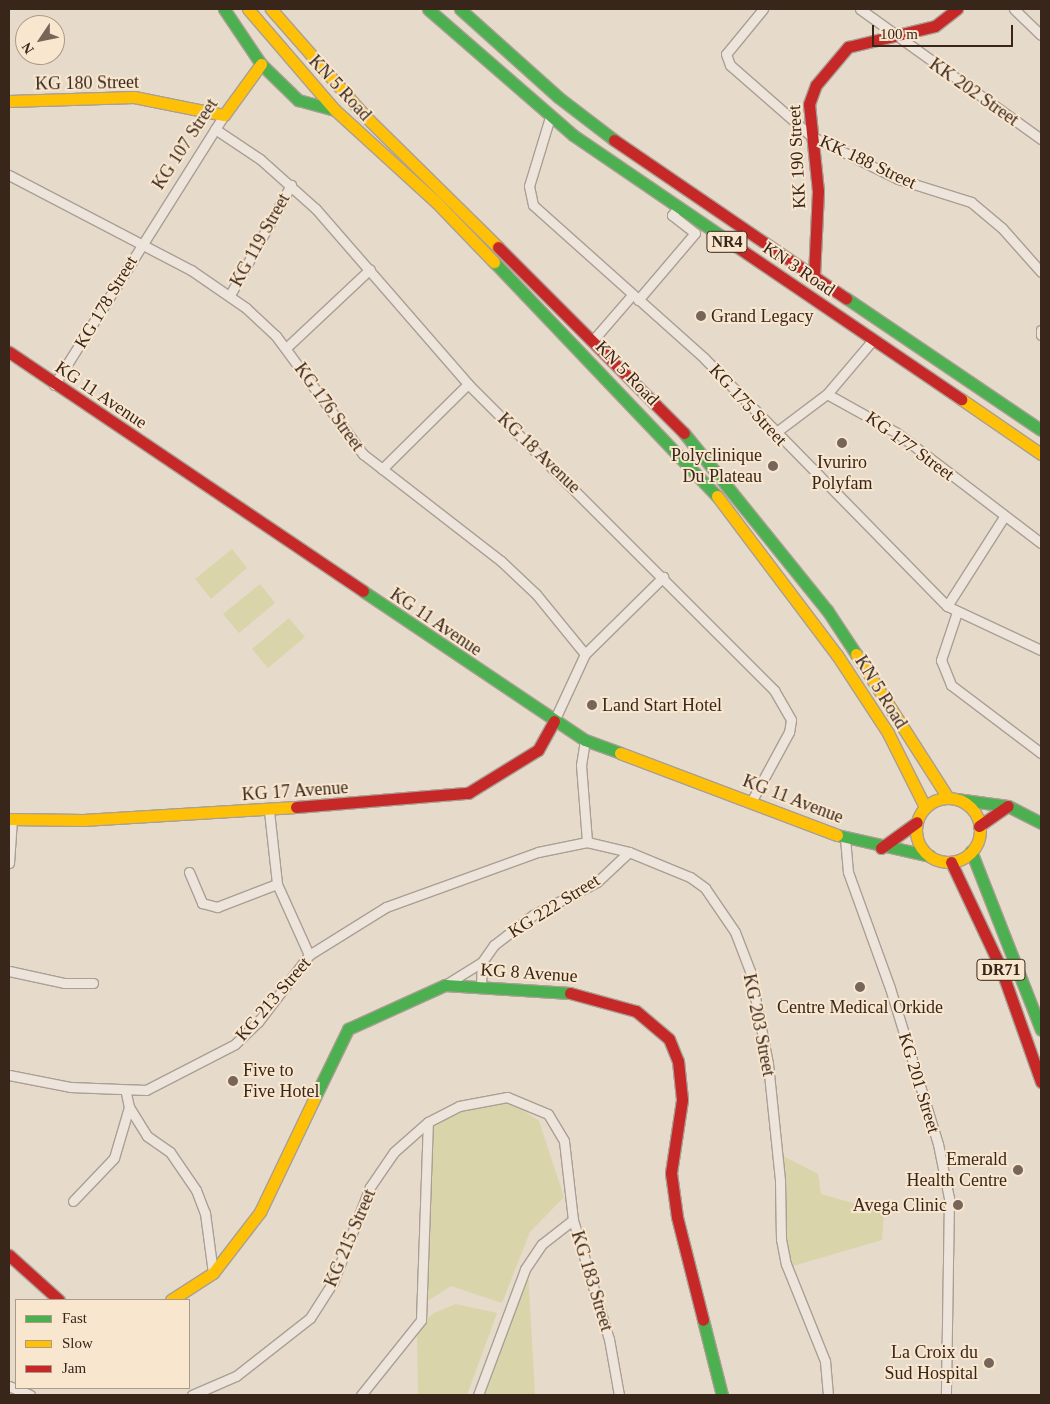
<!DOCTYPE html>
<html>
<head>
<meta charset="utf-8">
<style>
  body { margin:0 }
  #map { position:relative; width:1050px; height:1404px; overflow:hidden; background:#e6daca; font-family:Georgia,serif }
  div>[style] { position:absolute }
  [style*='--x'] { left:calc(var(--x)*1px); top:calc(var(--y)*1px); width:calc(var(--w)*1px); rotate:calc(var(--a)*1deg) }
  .green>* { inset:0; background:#dad4ab }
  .roads { filter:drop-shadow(1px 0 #aa9f94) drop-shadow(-1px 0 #aa9f94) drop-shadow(0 1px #aa9f94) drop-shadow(0 -1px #aa9f94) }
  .street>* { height:9px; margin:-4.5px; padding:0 4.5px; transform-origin:4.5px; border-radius:4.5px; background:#ede5dc }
  .fast>* { height:11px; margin:-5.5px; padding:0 5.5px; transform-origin:5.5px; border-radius:5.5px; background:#4caf50 }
  .slow>* { height:11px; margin:-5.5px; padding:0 5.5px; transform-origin:5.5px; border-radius:5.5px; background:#ffc107 }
  .slow>.ring { margin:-5.5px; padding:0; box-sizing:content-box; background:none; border:11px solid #ffc107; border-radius:50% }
  .jam>* { height:11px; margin:-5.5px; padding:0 5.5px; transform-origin:5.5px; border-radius:5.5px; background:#c62828 }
  .dots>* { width:14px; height:14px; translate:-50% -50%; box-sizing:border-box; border:2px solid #f8e6ce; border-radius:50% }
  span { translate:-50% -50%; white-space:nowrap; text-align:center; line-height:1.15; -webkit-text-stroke:4px #f8e6ce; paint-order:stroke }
  .shield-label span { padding:1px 4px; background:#f8e6ce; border:1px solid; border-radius:4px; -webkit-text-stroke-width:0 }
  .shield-label { font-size:16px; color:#39261b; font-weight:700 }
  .street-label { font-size:18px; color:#39261b }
  .poi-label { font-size:18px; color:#39261b }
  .left { translate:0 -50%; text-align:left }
  .right { translate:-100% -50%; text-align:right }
  .frame { position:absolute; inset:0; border:10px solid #39261b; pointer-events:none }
  .legend { position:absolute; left:15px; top:1299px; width:175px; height:90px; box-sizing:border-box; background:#f8e6ce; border:1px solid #ac9986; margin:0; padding:6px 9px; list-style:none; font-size:15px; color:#39261b }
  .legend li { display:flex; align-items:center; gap:10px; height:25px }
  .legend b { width:25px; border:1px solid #ac9986 }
  .north { position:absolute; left:15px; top:15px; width:50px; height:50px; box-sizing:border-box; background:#f8e6ce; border:1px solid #ac9986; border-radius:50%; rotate:236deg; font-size:14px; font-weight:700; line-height:20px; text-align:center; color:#39261b }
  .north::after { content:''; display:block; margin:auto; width:18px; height:22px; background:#766558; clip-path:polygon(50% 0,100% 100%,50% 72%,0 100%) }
  .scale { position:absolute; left:872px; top:25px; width:141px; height:22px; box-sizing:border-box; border:2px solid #39261b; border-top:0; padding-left:6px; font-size:15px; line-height:18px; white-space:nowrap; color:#39261b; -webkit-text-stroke:4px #f8e6ce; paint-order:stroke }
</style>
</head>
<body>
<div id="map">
  <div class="green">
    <i style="clip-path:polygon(232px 549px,247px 568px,211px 599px,195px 579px)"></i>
    <i style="clip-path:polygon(260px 584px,275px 603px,239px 633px,223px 614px)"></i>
    <i style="clip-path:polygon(289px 618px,305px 637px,268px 668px,252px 649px)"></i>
    <i style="clip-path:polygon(500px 1095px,539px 1121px,564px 1197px,530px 1232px,502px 1303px,451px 1286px,426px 1302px,424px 1125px)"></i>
    <i style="clip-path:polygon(783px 1156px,818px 1174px,821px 1194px,884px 1212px,882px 1240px,793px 1266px,784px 1243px)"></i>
    <i style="clip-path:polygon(528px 1271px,535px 1395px,485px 1395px,526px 1281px)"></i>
    <i style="clip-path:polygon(456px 1304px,497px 1313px,467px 1395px,418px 1395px,417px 1327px,434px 1313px)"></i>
  </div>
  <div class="roads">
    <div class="street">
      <i style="--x:763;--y:9;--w:58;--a:129.4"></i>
      <i style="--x:726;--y:54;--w:12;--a:70"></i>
      <i style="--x:730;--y:65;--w:108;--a:41.2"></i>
      <i style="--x:811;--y:136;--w:97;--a:26.3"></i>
      <i style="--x:898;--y:179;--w:77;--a:17.5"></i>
      <i style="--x:971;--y:202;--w:40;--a:40"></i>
      <i style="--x:1002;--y:228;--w:59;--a:48.4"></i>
      <i style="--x:860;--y:9;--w:223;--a:35.7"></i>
      <i style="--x:1014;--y:9;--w:37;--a:44"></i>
      <i style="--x:550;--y:117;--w:72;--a:106.9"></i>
      <i style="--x:529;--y:186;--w:19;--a:78"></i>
      <i style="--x:533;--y:205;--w:231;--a:41.8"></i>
      <i style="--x:705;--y:359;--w:346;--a:45.6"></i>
      <i style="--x:947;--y:606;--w:104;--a:25.1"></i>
      <i style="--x:215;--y:129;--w:54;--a:33.7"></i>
      <i style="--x:260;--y:159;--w:75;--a:41.8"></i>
      <i style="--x:316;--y:209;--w:232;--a:49"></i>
      <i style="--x:468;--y:384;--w:433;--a:45"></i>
      <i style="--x:774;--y:690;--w:34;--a:60"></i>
      <i style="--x:791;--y:720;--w:12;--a:99"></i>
      <i style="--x:789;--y:732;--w:80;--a:118.5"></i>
      <i style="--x:9;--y:175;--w:205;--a:27.6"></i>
      <i style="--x:191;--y:270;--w:67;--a:34.6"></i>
      <i style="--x:246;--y:308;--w:41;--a:43"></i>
      <i style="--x:276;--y:336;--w:147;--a:53.6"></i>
      <i style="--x:363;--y:454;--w:175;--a:37.8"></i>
      <i style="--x:501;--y:561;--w:48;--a:43.3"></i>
      <i style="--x:536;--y:594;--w:77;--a:50.8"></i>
      <i style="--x:230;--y:295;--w:126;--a:-61"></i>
      <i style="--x:638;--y:300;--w:88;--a:-49.6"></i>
      <i style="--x:695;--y:233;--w:29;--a:-142"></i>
      <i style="--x:672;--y:215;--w:9;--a:-49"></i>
      <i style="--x:1041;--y:330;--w:5;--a:90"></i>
      <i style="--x:594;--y:339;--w:58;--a:-49.2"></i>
      <i style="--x:286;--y:348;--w:115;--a:-43.2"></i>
      <i style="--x:54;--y:385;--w:319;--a:-57.8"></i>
      <i style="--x:827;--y:394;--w:80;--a:29.1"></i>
      <i style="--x:897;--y:433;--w:181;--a:37.4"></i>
      <i style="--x:775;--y:433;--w:65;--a:-36.9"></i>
      <i style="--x:827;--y:394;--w:70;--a:-49.7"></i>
      <i style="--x:382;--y:469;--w:121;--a:-44.7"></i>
      <i style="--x:947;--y:606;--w:106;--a:-57.4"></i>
      <i style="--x:957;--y:612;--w:51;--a:108.4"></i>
      <i style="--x:941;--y:660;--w:27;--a:68"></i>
      <i style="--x:951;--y:685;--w:113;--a:37.1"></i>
      <i style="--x:554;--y:721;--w:74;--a:-65.2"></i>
      <i style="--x:585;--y:654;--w:110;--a:-44.6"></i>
      <i style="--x:585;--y:740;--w:25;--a:99"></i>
      <i style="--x:581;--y:765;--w:77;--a:85.5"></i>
      <i style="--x:269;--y:811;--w:73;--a:83.7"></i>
      <i style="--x:277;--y:884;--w:78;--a:65.7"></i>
      <i style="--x:845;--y:838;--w:34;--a:85"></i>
      <i style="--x:848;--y:872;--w:123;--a:70.1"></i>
      <i style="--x:890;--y:988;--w:163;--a:72.9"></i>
      <i style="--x:938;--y:1144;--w:55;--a:78.5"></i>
      <i style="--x:949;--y:1198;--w:197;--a:90.9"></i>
      <i style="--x:9;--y:863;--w:44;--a:-86.1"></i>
      <i style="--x:189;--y:872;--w:34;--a:67"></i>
      <i style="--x:202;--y:903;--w:16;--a:15"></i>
      <i style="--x:217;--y:907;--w:64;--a:-21"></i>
      <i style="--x:9;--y:971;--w:56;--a:12.3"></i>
      <i style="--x:64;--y:983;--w:29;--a:0"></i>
      <i style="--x:445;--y:985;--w:44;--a:-31.9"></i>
      <i style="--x:481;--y:987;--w:25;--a:-88"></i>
      <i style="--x:482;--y:962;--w:21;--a:-55"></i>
      <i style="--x:494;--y:945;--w:49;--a:-37.6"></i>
      <i style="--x:533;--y:915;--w:72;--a:-27.3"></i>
      <i style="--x:597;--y:882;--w:44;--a:-43.2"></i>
      <i style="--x:9;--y:1075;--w:62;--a:11.1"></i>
      <i style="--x:70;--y:1087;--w:76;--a:2.3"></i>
      <i style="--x:146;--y:1090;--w:100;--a:-27.3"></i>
      <i style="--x:235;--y:1044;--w:32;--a:-44"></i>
      <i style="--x:258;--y:1022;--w:84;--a:-52.7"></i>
      <i style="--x:309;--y:955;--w:91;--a:-31.9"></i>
      <i style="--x:386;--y:907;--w:162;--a:-19.9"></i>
      <i style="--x:538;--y:852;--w:50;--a:-11.5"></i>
      <i style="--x:587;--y:842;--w:43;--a:13.4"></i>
      <i style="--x:629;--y:852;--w:66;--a:22.3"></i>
      <i style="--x:690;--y:877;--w:19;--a:36"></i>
      <i style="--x:705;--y:888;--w:53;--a:55.7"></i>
      <i style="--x:735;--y:932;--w:42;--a:69"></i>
      <i style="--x:750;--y:971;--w:95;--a:79"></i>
      <i style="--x:768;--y:1064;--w:118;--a:84.1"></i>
      <i style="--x:780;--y:1181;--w:58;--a:89"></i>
      <i style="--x:781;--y:1239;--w:25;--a:79"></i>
      <i style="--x:786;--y:1264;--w:105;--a:68.1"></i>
      <i style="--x:825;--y:1361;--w:34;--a:85"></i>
      <i style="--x:126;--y:1093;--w:14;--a:78"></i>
      <i style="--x:129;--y:1107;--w:34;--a:58"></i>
      <i style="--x:147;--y:1136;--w:28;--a:35"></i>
      <i style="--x:170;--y:1152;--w:46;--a:55.6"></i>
      <i style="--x:196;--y:1190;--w:25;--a:69"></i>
      <i style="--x:205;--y:1213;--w:61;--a:82.4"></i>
      <i style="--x:73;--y:1201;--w:59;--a:-46.4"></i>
      <i style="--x:114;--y:1158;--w:53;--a:-73.6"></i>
      <i style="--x:9;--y:1386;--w:23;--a:23"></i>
      <i style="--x:192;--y:1395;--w:48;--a:-23.4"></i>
      <i style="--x:236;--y:1376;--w:94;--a:-38.1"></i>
      <i style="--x:310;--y:1318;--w:43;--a:-57.4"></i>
      <i style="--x:333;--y:1282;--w:102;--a:-68.7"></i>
      <i style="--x:370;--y:1187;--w:42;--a:-55.6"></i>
      <i style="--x:394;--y:1152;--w:45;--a:-41.4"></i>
      <i style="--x:428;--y:1122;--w:35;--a:-27"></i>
      <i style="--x:459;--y:1106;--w:49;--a:-10.6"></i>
      <i style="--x:507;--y:1097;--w:44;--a:22.5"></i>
      <i style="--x:548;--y:1114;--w:31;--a:59"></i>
      <i style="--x:564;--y:1141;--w:80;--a:83.5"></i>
      <i style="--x:573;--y:1220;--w:124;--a:73.2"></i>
      <i style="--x:609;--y:1339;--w:57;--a:79.9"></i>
      <i style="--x:361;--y:1395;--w:96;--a:-51.3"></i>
      <i style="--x:421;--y:1320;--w:198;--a:-88"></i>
      <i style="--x:478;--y:1395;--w:134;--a:-69.5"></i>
      <i style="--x:525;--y:1269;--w:30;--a:-56"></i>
      <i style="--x:542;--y:1244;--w:39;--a:-38"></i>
    </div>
    <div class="fast">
      <i style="--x:224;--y:9;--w:66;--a:56.1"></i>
      <i style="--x:261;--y:64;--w:52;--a:44.2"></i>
      <i style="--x:298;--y:100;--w:38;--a:15"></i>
      <i style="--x:428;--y:9;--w:192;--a:41"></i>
      <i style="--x:573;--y:135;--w:183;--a:34.3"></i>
      <i style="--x:460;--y:9;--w:132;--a:41.9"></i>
      <i style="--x:558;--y:97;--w:71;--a:37.5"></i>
      <i style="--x:494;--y:262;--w:323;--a:46.4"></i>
      <i style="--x:846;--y:298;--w:235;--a:34.1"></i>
      <i style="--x:684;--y:433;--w:228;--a:51.1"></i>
      <i style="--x:827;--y:610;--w:53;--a:56.6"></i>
      <i style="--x:363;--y:591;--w:267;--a:33.9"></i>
      <i style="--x:585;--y:740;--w:37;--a:20"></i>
      <i style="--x:956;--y:799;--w:52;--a:7.7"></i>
      <i style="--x:1008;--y:806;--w:37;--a:27"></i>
      <i style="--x:837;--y:835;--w:95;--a:12.7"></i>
      <i style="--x:971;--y:851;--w:192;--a:68.6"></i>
      <i style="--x:315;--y:1097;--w:76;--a:-64.1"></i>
      <i style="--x:348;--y:1029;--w:107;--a:-24.4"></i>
      <i style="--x:445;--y:985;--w:125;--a:3.7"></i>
      <i style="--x:703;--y:1320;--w:77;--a:75.8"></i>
    </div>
    <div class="slow">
      <i style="--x:248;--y:9;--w:133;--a:49.3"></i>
      <i style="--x:335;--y:110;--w:135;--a:42.3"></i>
      <i style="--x:435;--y:201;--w:85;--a:46"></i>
      <i style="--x:271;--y:9;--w:144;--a:48.7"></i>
      <i style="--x:366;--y:117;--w:185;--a:44.6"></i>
      <i style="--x:9;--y:101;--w:125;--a:-1.8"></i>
      <i style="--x:134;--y:97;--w:92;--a:11.3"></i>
      <i style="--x:224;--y:115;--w:63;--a:-54"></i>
      <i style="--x:961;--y:399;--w:97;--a:34.5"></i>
      <i style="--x:717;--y:496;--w:199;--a:53"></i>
      <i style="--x:837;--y:655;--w:93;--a:56.8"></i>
      <i style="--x:888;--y:733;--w:83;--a:63.4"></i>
      <i style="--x:856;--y:654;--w:171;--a:57.4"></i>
      <i style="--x:620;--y:753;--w:232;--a:20.7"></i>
      <i class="ring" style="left:916px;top:798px;width:53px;height:53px"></i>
      <i style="--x:9;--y:819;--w:74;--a:0.8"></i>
      <i style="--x:83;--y:820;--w:213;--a:-3.5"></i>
      <i style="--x:171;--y:1300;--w:50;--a:-32.7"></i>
      <i style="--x:213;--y:1273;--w:77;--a:-52.4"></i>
      <i style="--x:260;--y:1212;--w:127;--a:-64.4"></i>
    </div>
    <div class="jam">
      <i style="--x:614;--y:140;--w:281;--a:34.3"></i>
      <i style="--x:724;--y:238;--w:287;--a:34.2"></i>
      <i style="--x:498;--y:247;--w:263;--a:45"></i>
      <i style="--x:814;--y:276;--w:85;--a:-87.3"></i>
      <i style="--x:818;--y:191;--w:87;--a:-95.9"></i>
      <i style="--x:809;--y:104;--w:20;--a:-70"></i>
      <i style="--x:816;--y:85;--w:50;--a:-49.9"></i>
      <i style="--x:848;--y:47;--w:89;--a:-13.6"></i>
      <i style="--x:935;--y:26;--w:28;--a:-38"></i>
      <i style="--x:9;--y:352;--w:427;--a:34"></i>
      <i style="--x:296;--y:807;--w:173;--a:-4.7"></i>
      <i style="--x:468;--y:793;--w:82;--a:-31.6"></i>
      <i style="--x:538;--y:750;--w:33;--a:-61"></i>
      <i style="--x:979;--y:826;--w:35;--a:-35"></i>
      <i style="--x:881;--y:848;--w:44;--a:-35.8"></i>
      <i style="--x:951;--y:862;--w:115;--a:64.8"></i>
      <i style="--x:1000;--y:966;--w:123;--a:70.5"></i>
      <i style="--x:570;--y:993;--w:68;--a:15.3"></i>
      <i style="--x:636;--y:1011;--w:43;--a:40.3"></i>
      <i style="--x:669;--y:1039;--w:24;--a:68"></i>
      <i style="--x:678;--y:1061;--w:39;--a:84"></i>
      <i style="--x:682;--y:1100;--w:74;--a:98.6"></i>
      <i style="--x:671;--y:1173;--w:44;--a:82.2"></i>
      <i style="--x:677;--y:1217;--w:106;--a:75.8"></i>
      <i style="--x:9;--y:1255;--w:67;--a:42"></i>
    </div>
  </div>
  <div class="dots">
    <i style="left:701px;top:316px;background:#766558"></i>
    <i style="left:842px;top:443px;background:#766558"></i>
    <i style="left:773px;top:466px;background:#766558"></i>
    <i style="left:592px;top:705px;background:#766558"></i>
    <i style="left:860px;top:987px;background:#766558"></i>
    <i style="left:233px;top:1081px;background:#766558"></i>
    <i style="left:1018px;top:1170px;background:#766558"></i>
    <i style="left:958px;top:1205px;background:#766558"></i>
    <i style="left:989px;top:1363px;background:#766558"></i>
  </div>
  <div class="shield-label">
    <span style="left:727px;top:242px">NR4</span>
    <span style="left:1001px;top:970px">DR71</span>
  </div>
  <div class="street-label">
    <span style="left:87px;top:83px;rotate:-1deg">KG 180 Street</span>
    <span style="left:340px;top:88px;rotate:47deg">KN 5 Road</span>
    <span style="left:974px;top:92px;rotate:35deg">KK 202 Street</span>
    <span style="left:185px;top:144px;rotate:-57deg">KG 107 Street</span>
    <span style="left:797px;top:157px;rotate:-93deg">KK 190 Street</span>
    <span style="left:868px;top:162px;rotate:25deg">KK 188 Street</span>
    <span style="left:260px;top:240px;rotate:-61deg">KG 119 Street</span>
    <span style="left:799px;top:269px;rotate:34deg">KN 3 Road</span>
    <span style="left:106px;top:302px;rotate:-59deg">KG 178 Street</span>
    <span style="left:627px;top:373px;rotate:46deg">KN 5 Road</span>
    <span style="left:101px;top:395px;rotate:34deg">KG 11 Avenue</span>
    <span style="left:748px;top:405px;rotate:47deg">KG 175 Street</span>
    <span style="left:329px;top:407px;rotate:54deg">KG 176 Street</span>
    <span style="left:910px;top:446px;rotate:36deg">KG 177 Street</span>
    <span style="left:539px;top:453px;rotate:44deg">KG 18 Avenue</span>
    <span style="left:436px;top:622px;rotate:34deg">KG 11 Avenue</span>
    <span style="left:881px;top:692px;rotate:58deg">KN 5 Road</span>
    <span style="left:295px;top:791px;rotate:-4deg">KG 17 Avenue</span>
    <span style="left:793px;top:799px;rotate:21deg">KG 11 Avenue</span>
    <span style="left:554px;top:906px;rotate:-32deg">KG 222 Street</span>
    <span style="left:529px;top:973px;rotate:4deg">KG 8 Avenue</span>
    <span style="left:273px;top:999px;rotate:-49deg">KG 213 Street</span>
    <span style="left:759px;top:1025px;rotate:79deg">KG 203 Street</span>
    <span style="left:919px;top:1083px;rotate:73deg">KG 201 Street</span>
    <span style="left:350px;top:1238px;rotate:-67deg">KG 215 Street</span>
    <span style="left:592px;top:1281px;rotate:73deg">KG 183 Street</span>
  </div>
  <div class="poi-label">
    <span class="left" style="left:711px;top:316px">Grand Legacy</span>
    <span class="right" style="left:762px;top:466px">Polyclinique<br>Du Plateau</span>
    <span style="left:842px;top:473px">Ivuriro<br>Polyfam</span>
    <span class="left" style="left:602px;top:705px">Land Start Hotel</span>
    <span style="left:860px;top:1007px">Centre Medical Orkide</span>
    <span class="left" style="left:243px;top:1081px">Five to<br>Five Hotel</span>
    <span class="right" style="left:1007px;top:1170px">Emerald<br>Health Centre</span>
    <span class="right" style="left:947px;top:1205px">Avega Clinic</span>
    <span class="right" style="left:978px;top:1363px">La Croix du<br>Sud Hospital</span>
  </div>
  <div class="frame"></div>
  <ul class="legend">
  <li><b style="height:6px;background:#4caf50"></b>Fast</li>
  <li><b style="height:6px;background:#ffc107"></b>Slow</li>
  <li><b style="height:6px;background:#c62828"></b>Jam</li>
  </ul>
  <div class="north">N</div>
  <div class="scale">100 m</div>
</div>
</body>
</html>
